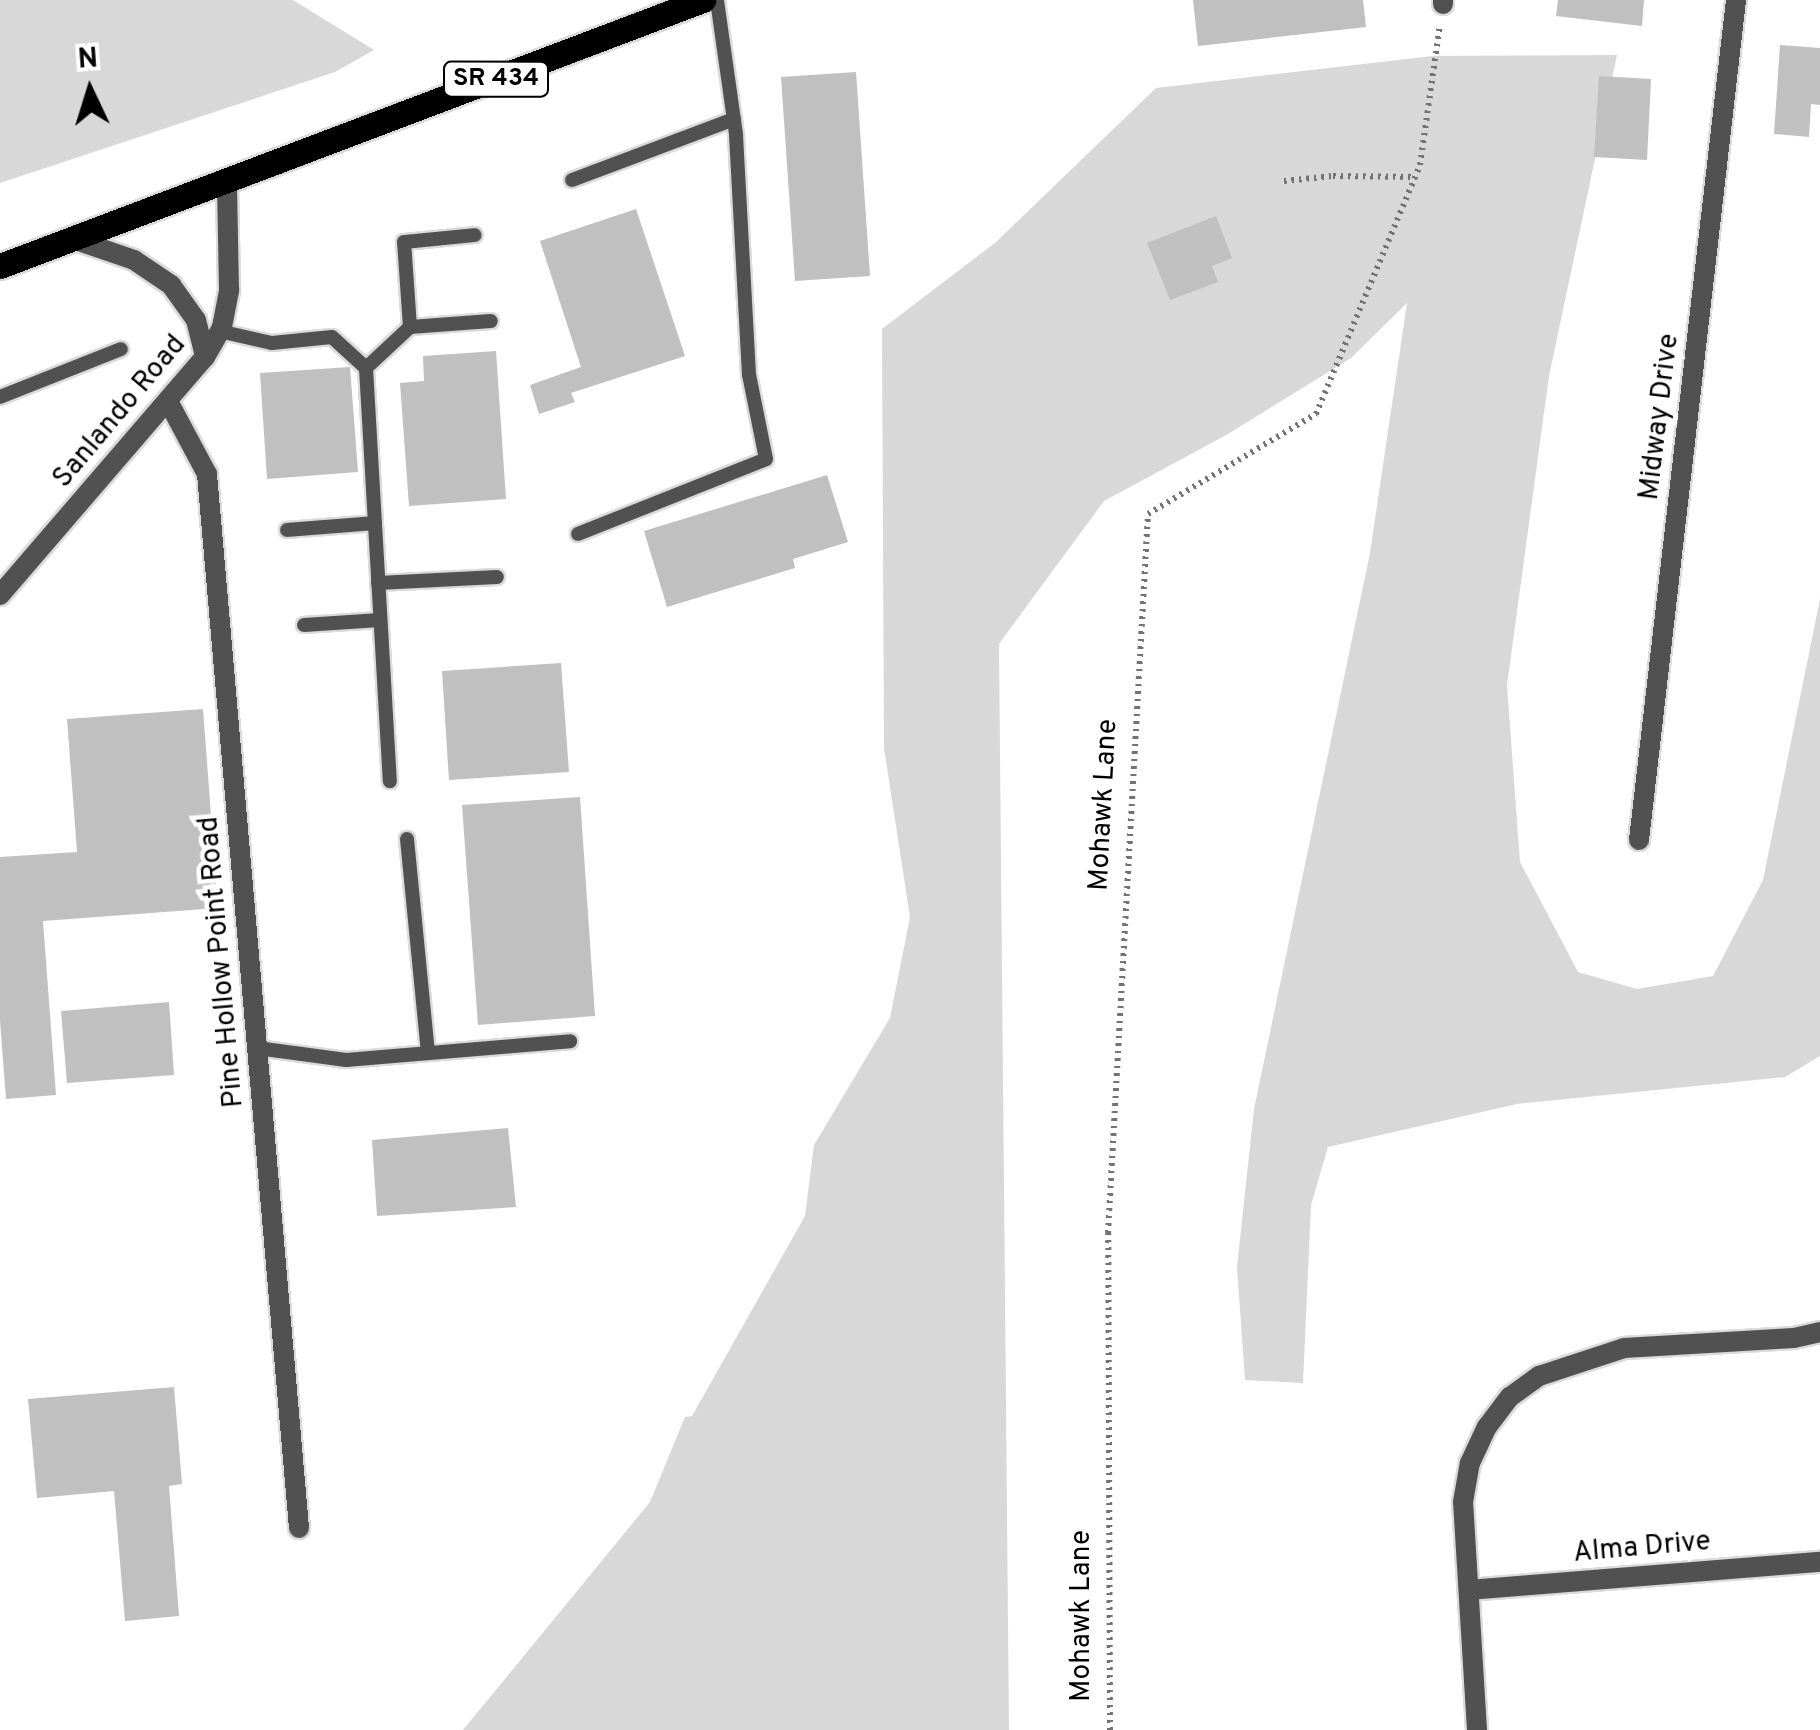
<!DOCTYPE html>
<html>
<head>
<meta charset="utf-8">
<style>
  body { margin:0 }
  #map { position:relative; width:1820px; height:1730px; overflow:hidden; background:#fff; font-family:Overpass,sans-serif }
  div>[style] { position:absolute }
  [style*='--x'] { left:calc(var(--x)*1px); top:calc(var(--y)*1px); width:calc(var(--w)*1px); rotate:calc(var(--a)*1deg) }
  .green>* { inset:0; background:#d8d8d8 }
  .building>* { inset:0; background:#c0c0c0 }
  .path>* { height:6px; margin-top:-3px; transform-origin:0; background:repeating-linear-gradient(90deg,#737373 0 2.5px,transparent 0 7.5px) }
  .roads { filter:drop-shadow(2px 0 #dbdbdb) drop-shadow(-2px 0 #dbdbdb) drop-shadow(0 2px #dbdbdb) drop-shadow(0 -2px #dbdbdb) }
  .service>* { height:14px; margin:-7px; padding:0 7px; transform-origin:7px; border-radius:7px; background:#515151 }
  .minor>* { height:20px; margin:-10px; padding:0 10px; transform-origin:10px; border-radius:10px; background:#515151 }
  .tertiary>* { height:20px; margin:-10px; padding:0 10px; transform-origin:10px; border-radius:10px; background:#515151 }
  .primary>* { height:25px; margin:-12.5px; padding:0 12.5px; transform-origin:12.5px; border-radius:12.5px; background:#000 }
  span { translate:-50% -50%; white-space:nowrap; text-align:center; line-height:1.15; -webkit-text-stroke:9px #fff; paint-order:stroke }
  .shield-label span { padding:2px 8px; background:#fff; border:2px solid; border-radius:8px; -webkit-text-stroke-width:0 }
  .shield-label { font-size:25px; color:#000; font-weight:700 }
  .street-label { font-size:28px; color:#000 }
  .north { position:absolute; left:40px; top:40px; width:100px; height:100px; -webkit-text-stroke:8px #fff; paint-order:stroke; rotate:356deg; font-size:28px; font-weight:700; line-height:40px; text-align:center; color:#000 }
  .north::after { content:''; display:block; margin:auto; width:35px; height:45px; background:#000; clip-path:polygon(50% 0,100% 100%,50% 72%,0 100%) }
</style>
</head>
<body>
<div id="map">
  <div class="green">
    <i style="clip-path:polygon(0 0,293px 0,374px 50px,335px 72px,0 183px)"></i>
    <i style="clip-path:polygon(1617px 55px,1549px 376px,1507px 685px,1520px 862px,1578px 972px,1637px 989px,1713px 976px,1763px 880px,1820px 599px,1820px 1056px,1785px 1077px,1517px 1104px,1328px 1147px,1311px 1205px,1303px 1383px,1245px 1380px,1237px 1267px,1254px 1109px,1370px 553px,1407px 303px,1351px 358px,1228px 434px,1104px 501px,999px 644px,1009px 1730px,463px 1730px,650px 1502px,685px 1417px,692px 1416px,805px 1216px,814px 1145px,890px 1018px,910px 917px,884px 748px,882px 329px,996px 242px,1156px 88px,1433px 56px)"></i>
  </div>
  <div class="building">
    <i style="clip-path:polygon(1193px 0,1363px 0,1366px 27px,1198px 46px)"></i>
    <i style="clip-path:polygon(1558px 0,1644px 0,1642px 26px,1556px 16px)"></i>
    <i style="clip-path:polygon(1780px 45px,1820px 48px,1820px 105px,1811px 104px,1809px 137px,1774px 134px)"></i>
    <i style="clip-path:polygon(856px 72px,870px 276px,795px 281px,781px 77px)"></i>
    <i style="clip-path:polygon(1599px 76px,1651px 79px,1647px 160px,1594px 157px)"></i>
    <i style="clip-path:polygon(636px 209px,685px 356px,571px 393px,575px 402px,539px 414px,530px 385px,581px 367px,540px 241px)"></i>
    <i style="clip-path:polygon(1216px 216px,1232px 258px,1212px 266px,1218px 282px,1170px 300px,1147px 243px)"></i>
    <i style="clip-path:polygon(496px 351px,506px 499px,409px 506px,400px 383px,424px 381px,423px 356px)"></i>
    <i style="clip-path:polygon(350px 367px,358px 472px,267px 479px,260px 373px)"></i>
    <i style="clip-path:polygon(827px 475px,848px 542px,793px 559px,795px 568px,667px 607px,644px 531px)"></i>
    <i style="clip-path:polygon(561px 663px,569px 772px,449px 780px,442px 671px)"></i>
    <i style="clip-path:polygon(203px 709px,218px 908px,43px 921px,56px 1095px,6px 1099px,0 1021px,0 857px,77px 852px,67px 719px)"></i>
    <i style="clip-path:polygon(580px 797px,595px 1016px,478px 1025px,462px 805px)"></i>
    <i style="clip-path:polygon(169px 1002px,174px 1075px,67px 1083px,61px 1011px)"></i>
    <i style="clip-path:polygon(508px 1128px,516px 1207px,377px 1216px,372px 1140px)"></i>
    <i style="clip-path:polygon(174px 1387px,182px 1484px,169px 1486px,179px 1616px,125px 1621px,114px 1491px,37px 1498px,28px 1399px)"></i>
  </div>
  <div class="path">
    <i style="--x:1284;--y:181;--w:49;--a:-5.8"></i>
    <i style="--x:1333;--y:176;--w:83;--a:0.7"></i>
    <i style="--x:1110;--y:1730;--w:497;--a:-90.2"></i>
    <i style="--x:1108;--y:1233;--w:720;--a:-86.82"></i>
    <i style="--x:1148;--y:514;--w:196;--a:-30.8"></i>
    <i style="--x:1316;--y:414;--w:270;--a:-67.3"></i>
    <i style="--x:1420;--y:165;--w:141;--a:-81.9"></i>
  </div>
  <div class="roads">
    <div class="service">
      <i style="--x:572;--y:180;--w:173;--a:-20.6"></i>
      <i style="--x:410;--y:327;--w:81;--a:-4.2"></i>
      <i style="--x:219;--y:331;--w:54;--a:12.8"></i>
      <i style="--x:272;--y:343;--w:60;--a:-5.7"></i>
      <i style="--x:332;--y:337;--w:46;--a:42.4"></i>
      <i style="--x:366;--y:368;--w:414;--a:86.7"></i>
      <i style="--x:366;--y:368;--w:60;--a:-43"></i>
      <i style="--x:410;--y:327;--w:85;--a:-94"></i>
      <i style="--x:404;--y:242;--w:71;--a:-5.6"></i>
      <i style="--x:0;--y:397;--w:130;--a:-21.6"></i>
      <i style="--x:287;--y:530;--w:88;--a:-4.5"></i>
      <i style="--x:578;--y:534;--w:202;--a:-21.7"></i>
      <i style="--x:766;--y:459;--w:86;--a:-101.4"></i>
      <i style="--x:749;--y:375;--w:241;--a:-93.1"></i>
      <i style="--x:736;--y:134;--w:135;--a:-98.1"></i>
      <i style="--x:378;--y:583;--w:119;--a:-2.9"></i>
      <i style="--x:304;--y:625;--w:76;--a:-3.8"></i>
      <i style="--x:407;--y:839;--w:215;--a:84.4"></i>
      <i style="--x:257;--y:1048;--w:90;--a:7.7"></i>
      <i style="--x:346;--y:1060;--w:225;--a:-4.8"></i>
    </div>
    <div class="minor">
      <i style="--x:1443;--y:4;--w:4;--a:-90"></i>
      <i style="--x:168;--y:401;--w:83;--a:61.9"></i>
      <i style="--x:207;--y:474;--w:1058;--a:85.01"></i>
      <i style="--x:1639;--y:840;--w:846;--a:-83.41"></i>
      <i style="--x:1469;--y:1590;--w:352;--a:-4.6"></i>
      <i style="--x:1477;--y:1730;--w:228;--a:-93.5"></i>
      <i style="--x:1463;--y:1502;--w:40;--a:-80"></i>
      <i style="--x:1470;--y:1463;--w:40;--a:-65"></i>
      <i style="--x:1487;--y:1427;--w:38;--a:-53"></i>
      <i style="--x:1510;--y:1397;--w:36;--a:-36"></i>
      <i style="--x:1539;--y:1376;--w:89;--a:-18.2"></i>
      <i style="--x:1624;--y:1348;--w:170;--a:-3.4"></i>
      <i style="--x:1794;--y:1338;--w:27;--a:-13"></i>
    </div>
    <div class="tertiary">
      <i style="--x:73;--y:239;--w:65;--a:19"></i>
      <i style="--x:134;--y:260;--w:45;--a:34"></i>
      <i style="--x:171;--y:285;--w:43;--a:54.5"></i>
      <i style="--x:196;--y:320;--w:38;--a:76"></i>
      <i style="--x:0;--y:595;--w:314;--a:-49.3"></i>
      <i style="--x:205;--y:357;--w:34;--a:-60"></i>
      <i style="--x:222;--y:327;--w:38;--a:-79"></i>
      <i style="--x:229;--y:290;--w:108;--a:-91.1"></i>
    </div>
    <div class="primary">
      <i style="--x:0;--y:266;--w:752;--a:-20.73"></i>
    </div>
  </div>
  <div class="shield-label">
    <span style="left:496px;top:79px">SR 434</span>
  </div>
  <div class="street-label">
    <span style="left:120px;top:412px;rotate:-50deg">Sanlando Road</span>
    <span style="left:1660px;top:417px;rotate:-83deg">Midway Drive</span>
    <span style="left:1104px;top:805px;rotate:-87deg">Mohawk Lane</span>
    <span style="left:222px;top:962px;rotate:-95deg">Pine Hollow Point Road</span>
    <span style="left:1642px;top:1548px;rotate:-5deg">Alma Drive</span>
    <span style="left:1082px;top:1616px;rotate:-90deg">Mohawk Lane</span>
  </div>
  <div class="north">N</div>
</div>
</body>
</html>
